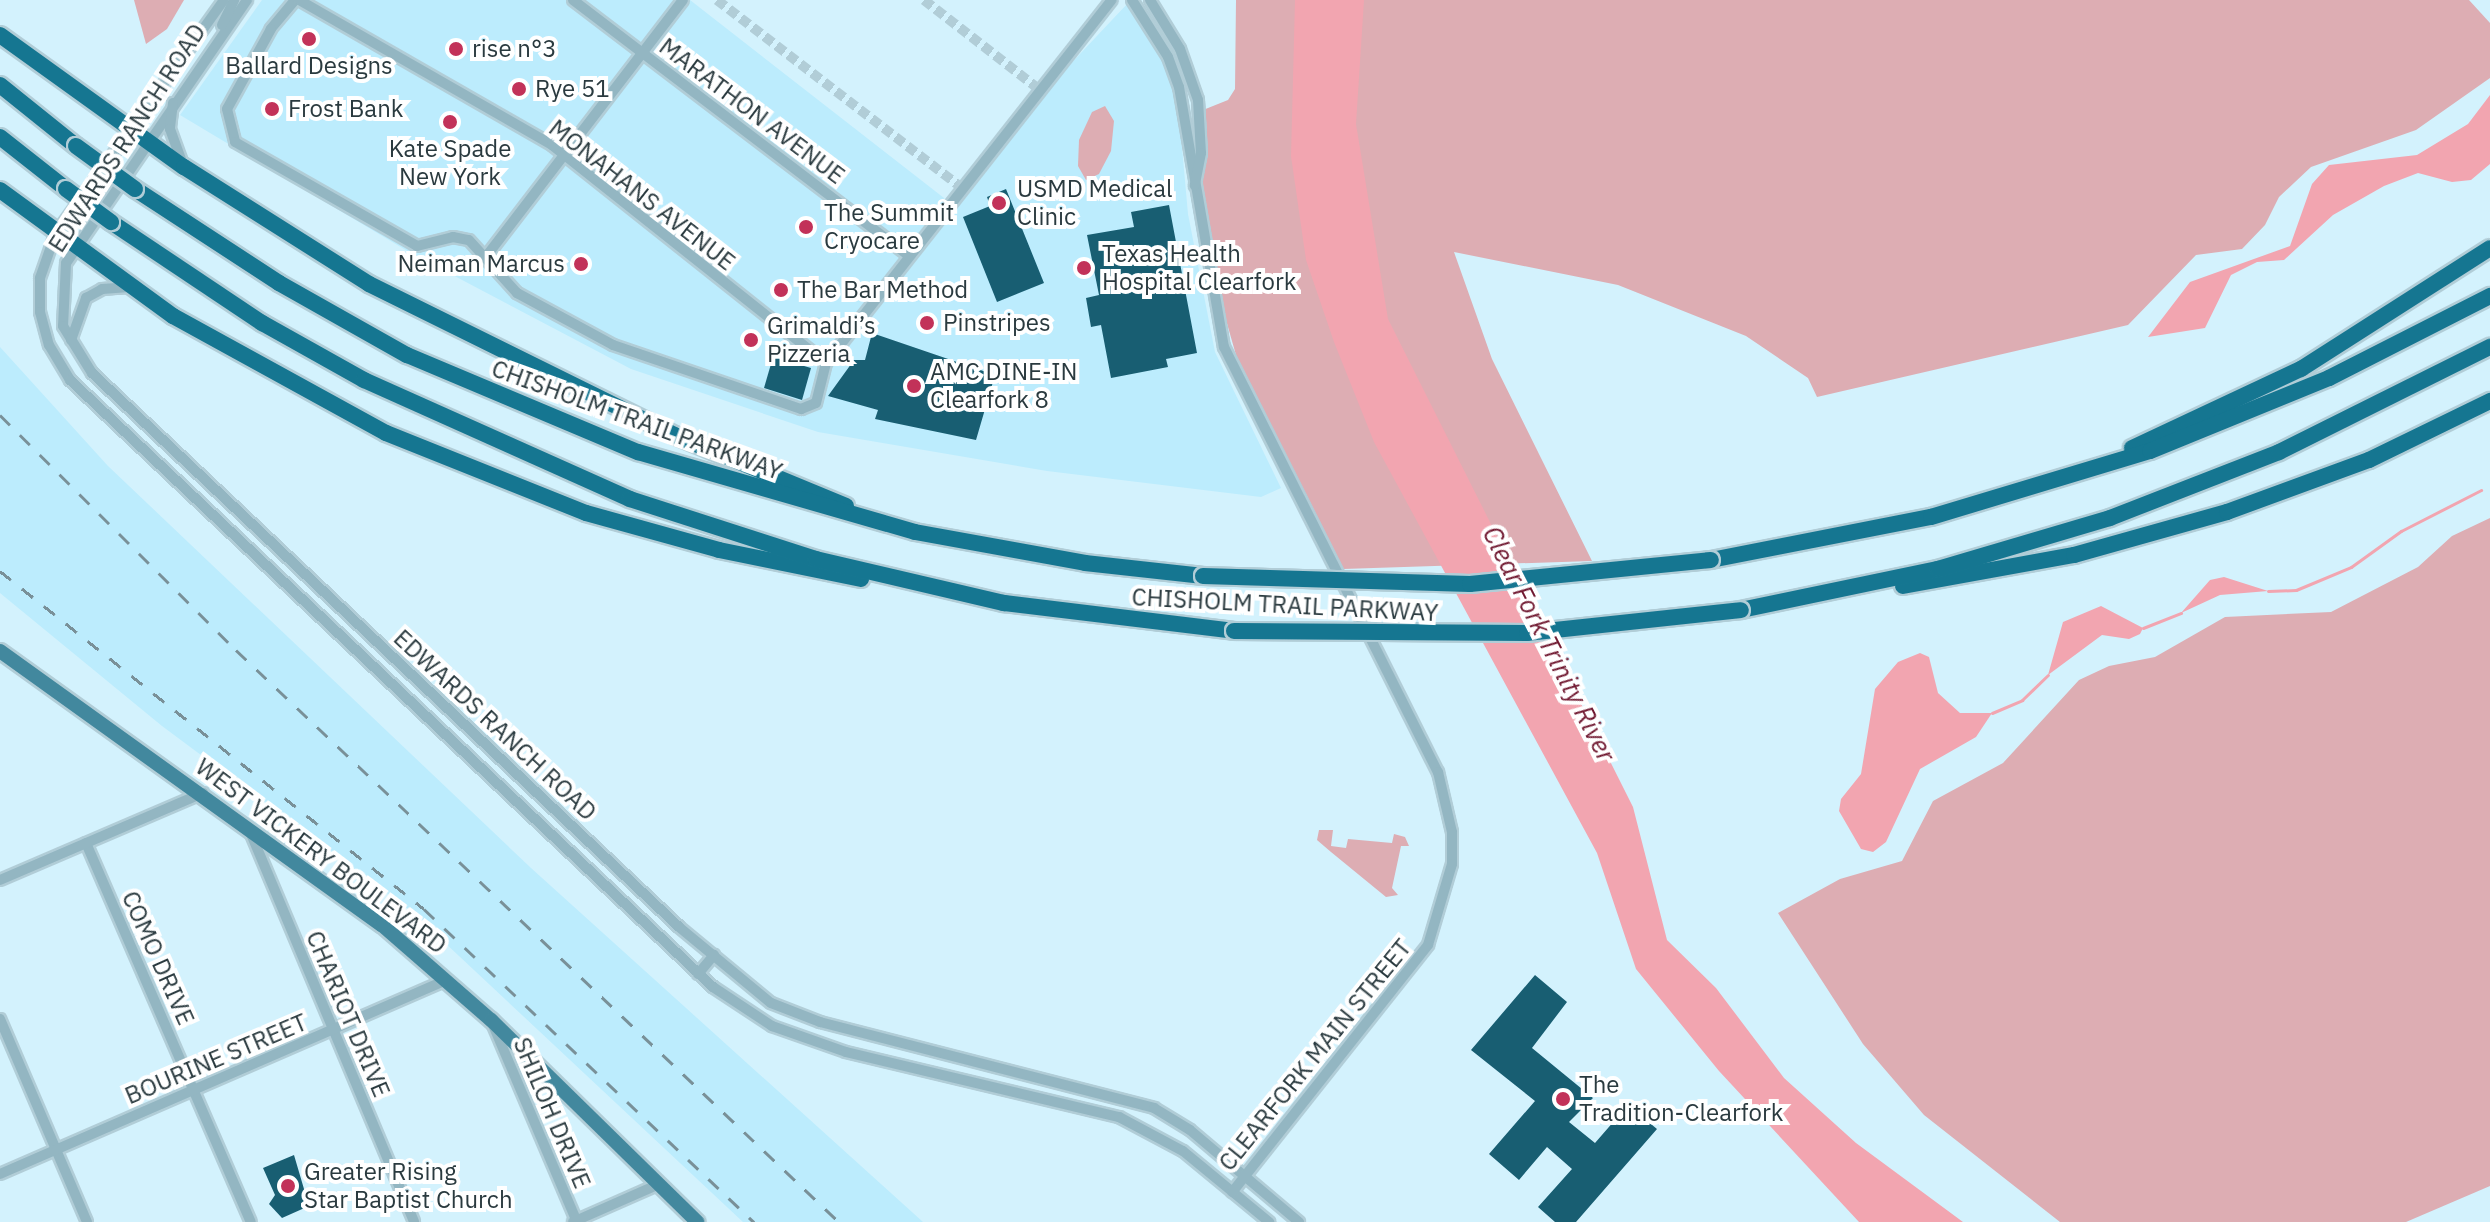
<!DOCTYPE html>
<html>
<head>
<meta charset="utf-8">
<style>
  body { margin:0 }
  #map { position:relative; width:2490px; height:1222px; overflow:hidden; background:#d3f2fd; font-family:"IBM Plex Sans",sans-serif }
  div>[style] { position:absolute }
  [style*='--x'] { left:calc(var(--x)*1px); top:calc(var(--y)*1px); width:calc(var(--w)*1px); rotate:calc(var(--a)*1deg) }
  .built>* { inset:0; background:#bcecfd }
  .green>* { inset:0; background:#ddadb3 }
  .water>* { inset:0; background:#f2a5b0 }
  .stream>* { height:3px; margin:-1.5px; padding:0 1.5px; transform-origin:1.5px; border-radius:1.5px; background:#f2a5b0 }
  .building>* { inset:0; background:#185e72 }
  .minor-tunnel>* { height:10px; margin-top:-5px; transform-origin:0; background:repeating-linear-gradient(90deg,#b1cdd7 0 10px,transparent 0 15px) }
  .roads { filter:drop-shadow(2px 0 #b1cdd7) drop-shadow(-2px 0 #b1cdd7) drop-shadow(0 2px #b1cdd7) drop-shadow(0 -2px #b1cdd7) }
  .minor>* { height:10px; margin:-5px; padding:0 5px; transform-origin:5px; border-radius:5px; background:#93b6c2 }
  .major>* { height:14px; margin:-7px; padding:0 7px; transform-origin:7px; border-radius:7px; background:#42889e }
  .highway>* { height:16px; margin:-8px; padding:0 8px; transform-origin:8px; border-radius:8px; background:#157691 }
  .rail>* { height:3px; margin-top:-1.5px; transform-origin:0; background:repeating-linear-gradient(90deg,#799098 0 14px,transparent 0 28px) }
  .bridges { filter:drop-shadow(2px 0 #b1cdd7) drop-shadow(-2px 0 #b1cdd7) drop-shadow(0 2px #b1cdd7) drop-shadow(0 -2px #b1cdd7) }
  .highway-bridge>* { height:16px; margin:-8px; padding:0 8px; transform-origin:8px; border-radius:8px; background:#157691 }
  .dots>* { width:22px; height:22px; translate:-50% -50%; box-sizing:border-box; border:4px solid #fff; border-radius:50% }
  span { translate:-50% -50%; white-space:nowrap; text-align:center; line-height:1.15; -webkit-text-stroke:8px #fff; paint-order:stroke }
  .poi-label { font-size:24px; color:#2a3a3f }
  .left { translate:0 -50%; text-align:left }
  .right { translate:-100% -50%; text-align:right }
  .street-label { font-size:24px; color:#2a3a3f }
  .water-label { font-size:26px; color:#701830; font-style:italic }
</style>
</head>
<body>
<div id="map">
  <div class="built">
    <i style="clip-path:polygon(262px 0,690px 0,944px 198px,950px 211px,1063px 72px,1128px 3px,1156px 41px,1177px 92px,1188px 214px,1215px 352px,1281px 488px,1261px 497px,1047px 471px,818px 432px,631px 369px,409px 252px,180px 115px)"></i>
    <i style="clip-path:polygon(0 347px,108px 466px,531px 868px,923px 1222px,743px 1222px,412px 912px,162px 726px,0 593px)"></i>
  </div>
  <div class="green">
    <i style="clip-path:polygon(134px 0,184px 0,167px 29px,146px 44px)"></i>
    <i style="clip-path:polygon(1236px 0,2469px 0,2490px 23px,2490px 78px,2416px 130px,2311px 167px,2279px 197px,2265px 225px,2242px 249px,2196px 255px,2128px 325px,1817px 397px,1808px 378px,1746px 336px,1618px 285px,1454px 252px,1492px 359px,1592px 561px,1343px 569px,1238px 362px,1224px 313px,1203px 188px,1203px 110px,1228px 100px,1235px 89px)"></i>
    <i style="clip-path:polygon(1105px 106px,1114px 121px,1111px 151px,1099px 174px,1086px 180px,1078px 166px,1079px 140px,1092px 112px)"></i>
    <i style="clip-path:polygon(2490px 518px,2490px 1186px,2406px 1222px,2060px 1222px,1924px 1115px,1863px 1044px,1778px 913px,1840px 879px,1902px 861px,1933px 801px,2003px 763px,2079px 680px,2109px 666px,2155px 657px,2225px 617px,2331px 612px,2418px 567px,2452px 536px)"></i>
    <i style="clip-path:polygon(1319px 830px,1333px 830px,1331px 846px,1346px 848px,1348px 839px,1392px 843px,1394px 834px,1405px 837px,1409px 846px,1401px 846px,1392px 888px,1398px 895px,1386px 897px,1331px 852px,1317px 840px)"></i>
  </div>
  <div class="water">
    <i style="clip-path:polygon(1295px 0,1364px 0,1356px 124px,1388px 319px,1633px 807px,1667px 940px,1716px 988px,1784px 1078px,1856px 1143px,1963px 1222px,1859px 1222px,1719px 1071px,1636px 969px,1597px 853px,1374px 442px,1334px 342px,1306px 260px,1291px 156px)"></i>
    <i style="clip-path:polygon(2490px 95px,2490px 164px,2471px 180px,2452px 182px,2418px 173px,2384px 186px,2333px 215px,2284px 260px,2257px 262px,2231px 275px,2205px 328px,2148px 337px,2190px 282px,2290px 246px,2312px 184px,2329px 165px,2417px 155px,2468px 124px)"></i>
    <i style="clip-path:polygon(2224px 577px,2268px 591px,2220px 595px,2181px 613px,2210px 580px)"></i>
    <i style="clip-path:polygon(2101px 606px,2143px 628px,2140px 634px,2129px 639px,2102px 635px,2048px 675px,2063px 622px)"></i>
    <i style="clip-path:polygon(1920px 653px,1929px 657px,1938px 693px,1960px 713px,1992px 713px,1976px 737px,1920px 769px,1886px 842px,1873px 852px,1861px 849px,1839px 811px,1841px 799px,1861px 774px,1875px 689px,1898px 662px)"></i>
  </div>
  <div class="stream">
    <i style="--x:2268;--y:591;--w:28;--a:-2"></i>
    <i style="--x:2296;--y:590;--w:60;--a:-22.7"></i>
    <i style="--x:2351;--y:567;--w:62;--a:-35.8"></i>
    <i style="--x:2401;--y:531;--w:90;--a:-27.1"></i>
    <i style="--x:2143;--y:628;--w:41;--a:-21.5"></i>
    <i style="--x:1992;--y:713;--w:33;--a:-23"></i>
    <i style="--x:2022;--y:700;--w:36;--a:-44"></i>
  </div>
  <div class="building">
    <i style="clip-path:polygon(1006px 189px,1044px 283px,997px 302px,963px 217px,990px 206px,987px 197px)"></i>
    <i style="clip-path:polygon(1169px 205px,1197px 353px,1166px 359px,1168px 367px,1111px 378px,1101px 325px,1091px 327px,1086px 298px,1099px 295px,1087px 235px,1134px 227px,1131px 212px)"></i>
    <i style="clip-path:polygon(872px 333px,995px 375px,976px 440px,875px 419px,878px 410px,828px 396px,854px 360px,865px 360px)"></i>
    <i style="clip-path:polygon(773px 357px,811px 368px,802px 400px,764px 388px)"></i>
    <i style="clip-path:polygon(1535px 975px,1567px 1002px,1532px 1048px,1593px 1098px,1569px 1122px,1595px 1143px,1628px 1105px,1657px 1129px,1576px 1222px,1555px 1222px,1538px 1207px,1572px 1169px,1547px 1147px,1519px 1180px,1489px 1154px,1535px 1101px,1471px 1050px)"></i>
    <i style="clip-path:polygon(294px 1155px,309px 1206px,282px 1218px,269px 1204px,275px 1195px,263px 1168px)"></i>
  </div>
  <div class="minor-tunnel">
    <i style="--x:717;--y:0;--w:307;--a:37.5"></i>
    <i style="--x:924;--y:0;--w:147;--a:37.8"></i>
  </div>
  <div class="roads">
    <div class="minor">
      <i style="--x:224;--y:0;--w:289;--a:125.7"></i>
      <i style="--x:55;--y:235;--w:46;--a:109.2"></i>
      <i style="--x:40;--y:278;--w:34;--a:90"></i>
      <i style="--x:40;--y:312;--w:34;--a:75"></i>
      <i style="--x:49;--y:345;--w:41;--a:59"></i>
      <i style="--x:70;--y:380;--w:884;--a:43.35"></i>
      <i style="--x:713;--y:987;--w:71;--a:33.5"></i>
      <i style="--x:772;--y:1026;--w:78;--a:19.4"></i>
      <i style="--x:846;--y:1052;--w:281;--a:13.4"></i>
      <i style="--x:1119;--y:1117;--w:72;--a:28"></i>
      <i style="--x:1183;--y:1151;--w:112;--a:39.5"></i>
      <i style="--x:247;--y:0;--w:319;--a:124.5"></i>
      <i style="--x:66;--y:263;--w:63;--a:92.7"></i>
      <i style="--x:63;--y:326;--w:55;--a:58.3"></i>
      <i style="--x:92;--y:373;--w:807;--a:43.34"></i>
      <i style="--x:679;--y:927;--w:119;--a:39.6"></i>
      <i style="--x:771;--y:1003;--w:53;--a:21.2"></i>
      <i style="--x:820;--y:1022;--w:345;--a:14.4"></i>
      <i style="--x:1154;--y:1108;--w:42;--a:31.4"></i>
      <i style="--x:1190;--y:1130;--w:143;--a:40.2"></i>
      <i style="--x:295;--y:0;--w:38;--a:130"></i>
      <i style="--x:271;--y:29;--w:91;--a:118.8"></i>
      <i style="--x:227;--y:109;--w:34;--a:76"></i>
      <i style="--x:235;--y:142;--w:210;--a:29.7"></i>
      <i style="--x:417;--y:246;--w:37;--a:-14"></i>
      <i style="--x:453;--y:237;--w:16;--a:11"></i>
      <i style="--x:469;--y:240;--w:72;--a:47.8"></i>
      <i style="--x:517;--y:293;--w:109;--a:28.4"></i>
      <i style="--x:613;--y:345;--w:199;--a:18.8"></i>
      <i style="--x:801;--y:409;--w:16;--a:-22"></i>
      <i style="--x:816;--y:403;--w:41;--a:-76"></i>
      <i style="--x:826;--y:363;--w:462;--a:-51.8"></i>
      <i style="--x:299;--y:0;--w:292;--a:29.8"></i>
      <i style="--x:552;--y:145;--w:350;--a:38.5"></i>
      <i style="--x:573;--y:0;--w:421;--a:37.3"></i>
      <i style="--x:1132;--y:0;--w:67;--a:57.7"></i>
      <i style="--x:1168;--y:57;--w:32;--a:70"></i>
      <i style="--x:1179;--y:87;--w:264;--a:80.2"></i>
      <i style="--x:1224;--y:347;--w:476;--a:63.3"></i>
      <i style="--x:1438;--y:772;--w:62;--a:76.9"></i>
      <i style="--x:1452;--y:832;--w:32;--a:90"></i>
      <i style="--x:1452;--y:864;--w:84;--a:106.5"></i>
      <i style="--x:1428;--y:945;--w:315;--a:128.4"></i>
      <i style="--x:1150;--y:0;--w:57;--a:58.5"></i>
      <i style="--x:1180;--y:49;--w:54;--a:70.6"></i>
      <i style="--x:1198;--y:100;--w:53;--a:86.8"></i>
      <i style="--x:1201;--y:153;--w:33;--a:101"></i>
      <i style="--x:222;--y:25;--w:28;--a:-64"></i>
      <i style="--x:173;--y:103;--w:26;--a:97"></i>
      <i style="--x:170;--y:129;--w:38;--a:70"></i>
      <i style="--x:485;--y:258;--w:325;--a:-52.5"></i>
      <i style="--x:71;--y:340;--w:45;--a:-70.3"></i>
      <i style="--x:86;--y:298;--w:18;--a:-29"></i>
      <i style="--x:102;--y:289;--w:27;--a:-4"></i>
      <i style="--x:249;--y:829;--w:426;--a:67.2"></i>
      <i style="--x:86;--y:843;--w:413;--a:66.5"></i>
      <i style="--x:0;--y:880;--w:221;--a:-23.2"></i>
      <i style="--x:698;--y:974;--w:25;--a:-50"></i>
      <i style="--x:0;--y:1019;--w:221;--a:66.8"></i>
      <i style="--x:493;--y:1025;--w:214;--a:66.9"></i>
      <i style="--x:0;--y:1174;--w:487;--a:-23.5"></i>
      <i style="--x:573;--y:1222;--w:92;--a:-23.8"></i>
    </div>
    <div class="major">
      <i style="--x:0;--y:651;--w:470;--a:35.7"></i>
      <i style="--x:382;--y:925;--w:145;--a:41.1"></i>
      <i style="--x:491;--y:1020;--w:289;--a:44.4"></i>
    </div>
    <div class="highway">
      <i style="--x:0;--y:35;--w:226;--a:35.7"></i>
      <i style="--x:184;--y:167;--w:219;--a:32.3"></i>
      <i style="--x:369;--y:284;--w:340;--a:26.3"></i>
      <i style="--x:674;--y:435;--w:186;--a:22.4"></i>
      <i style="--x:0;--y:85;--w:97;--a:38.8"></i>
      <i style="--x:0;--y:137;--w:84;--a:38.2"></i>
      <i style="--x:135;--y:189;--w:172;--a:33.1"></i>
      <i style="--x:279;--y:283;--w:147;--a:29.4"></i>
      <i style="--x:407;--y:355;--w:251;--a:22.8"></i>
      <i style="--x:638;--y:452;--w:288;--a:16.1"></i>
      <i style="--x:915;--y:532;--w:173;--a:10.3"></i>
      <i style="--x:1085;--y:563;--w:119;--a:6.3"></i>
      <i style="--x:0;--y:190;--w:214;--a:36.1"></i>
      <i style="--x:173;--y:316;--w:243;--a:28.8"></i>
      <i style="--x:386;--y:433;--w:215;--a:21.8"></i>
      <i style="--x:586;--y:513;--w:138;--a:15.5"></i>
      <i style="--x:719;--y:550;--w:145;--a:11.5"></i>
      <i style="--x:111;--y:222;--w:182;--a:33.8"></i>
      <i style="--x:262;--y:323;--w:117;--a:29.2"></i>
      <i style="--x:364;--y:380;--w:291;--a:24.1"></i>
      <i style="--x:630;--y:499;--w:195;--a:17.9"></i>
      <i style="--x:816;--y:559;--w:193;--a:13.2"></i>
      <i style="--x:1004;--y:603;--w:232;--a:6.9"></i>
      <i style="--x:2132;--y:448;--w:187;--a:-25.1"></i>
      <i style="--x:2301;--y:369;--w:224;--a:-32.6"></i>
      <i style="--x:1711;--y:560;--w:224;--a:-11.1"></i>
      <i style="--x:1931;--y:517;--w:229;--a:-16.8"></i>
      <i style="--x:2150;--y:451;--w:193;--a:-22.2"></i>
      <i style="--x:2329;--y:378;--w:181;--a:-27"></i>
      <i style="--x:1903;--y:586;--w:174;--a:-10.3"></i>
      <i style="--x:2074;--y:555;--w:159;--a:-15.7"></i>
      <i style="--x:2227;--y:512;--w:151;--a:-20.1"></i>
      <i style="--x:2369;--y:460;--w:135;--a:-26"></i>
      <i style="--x:1741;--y:610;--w:201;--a:-11.8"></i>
      <i style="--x:1938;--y:569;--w:179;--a:-16.5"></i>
      <i style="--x:2110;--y:518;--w:181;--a:-21.3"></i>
      <i style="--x:2279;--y:452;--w:236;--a:-26.5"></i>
    </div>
  </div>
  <div class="rail">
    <i style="--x:0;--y:415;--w:333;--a:44.9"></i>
    <i style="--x:236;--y:650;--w:831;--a:43.49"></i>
    <i style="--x:0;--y:571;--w:542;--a:38.56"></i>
    <i style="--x:424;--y:909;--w:455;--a:43.5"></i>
  </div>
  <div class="bridges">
    <div class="highway-bridge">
      <i style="--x:76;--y:146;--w:73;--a:36.1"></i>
      <i style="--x:66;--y:189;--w:56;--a:36.3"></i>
      <i style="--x:1203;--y:576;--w:267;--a:1.7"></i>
      <i style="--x:1470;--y:584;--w:242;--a:-5.7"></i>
      <i style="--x:1234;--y:631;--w:293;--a:0.4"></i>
      <i style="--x:1527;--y:633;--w:215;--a:-6.1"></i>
    </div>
  </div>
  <div class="dots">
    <i style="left:309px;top:39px;background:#c23259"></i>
    <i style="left:456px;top:49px;background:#c23259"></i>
    <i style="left:519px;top:89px;background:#c23259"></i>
    <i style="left:272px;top:109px;background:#c23259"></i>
    <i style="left:450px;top:122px;background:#c23259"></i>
    <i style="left:999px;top:203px;background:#c23259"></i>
    <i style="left:806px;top:227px;background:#c23259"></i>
    <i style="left:581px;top:264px;background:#c23259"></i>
    <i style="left:1084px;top:268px;background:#c23259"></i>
    <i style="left:781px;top:290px;background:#c23259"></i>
    <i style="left:927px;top:323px;background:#c23259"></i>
    <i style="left:751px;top:340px;background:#c23259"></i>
    <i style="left:914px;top:386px;background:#c23259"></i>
    <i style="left:1563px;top:1099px;background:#c23259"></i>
    <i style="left:288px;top:1186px;background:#c23259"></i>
  </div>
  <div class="poi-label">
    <span class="left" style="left:472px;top:49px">rise n°3</span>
    <span style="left:309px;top:66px">Ballard Designs</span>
    <span class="left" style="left:535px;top:89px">Rye 51</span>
    <span class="left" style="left:288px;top:109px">Frost Bank</span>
    <span style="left:450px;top:163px">Kate Spade<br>New York</span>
    <span class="left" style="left:1017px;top:203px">USMD Medical<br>Clinic</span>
    <span class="left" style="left:824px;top:227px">The Summit<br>Cryocare</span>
    <span class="left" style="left:1102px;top:268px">Texas Health<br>Hospital Clearfork</span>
    <span class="right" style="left:565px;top:264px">Neiman Marcus</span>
    <span class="left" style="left:797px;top:290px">The Bar Method</span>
    <span class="left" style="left:943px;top:323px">Pinstripes</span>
    <span class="left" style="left:767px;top:340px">Grimaldi’s<br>Pizzeria</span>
    <span class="left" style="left:930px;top:386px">AMC DINE-IN<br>Clearfork 8</span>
    <span class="left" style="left:1579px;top:1099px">The<br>Tradition-Clearfork</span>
    <span class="left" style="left:304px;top:1186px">Greater Rising<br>Star Baptist Church</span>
  </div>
  <div class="street-label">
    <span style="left:752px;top:111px;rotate:37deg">MARATHON AVENUE</span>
    <span style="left:127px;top:138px;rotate:-57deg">EDWARDS RANCH ROAD</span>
    <span style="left:642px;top:195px;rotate:38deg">MONAHANS AVENUE</span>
    <span style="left:637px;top:420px;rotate:20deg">CHISHOLM TRAIL PARKWAY</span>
    <span style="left:1285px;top:605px;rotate:3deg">CHISHOLM TRAIL PARKWAY</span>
    <span style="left:495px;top:725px;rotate:43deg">EDWARDS RANCH ROAD</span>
    <span style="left:321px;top:856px;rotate:37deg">WEST VICKERY BOULEVARD</span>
    <span style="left:158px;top:958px;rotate:66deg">COMO DRIVE</span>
    <span style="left:348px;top:1014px;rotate:67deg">CHARIOT DRIVE</span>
    <span style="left:1315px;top:1055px;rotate:-51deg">CLEARFORK MAIN STREET</span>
    <span style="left:216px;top:1059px;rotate:-23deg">BOURINE STREET</span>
    <span style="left:552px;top:1113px;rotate:67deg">SHILOH DRIVE</span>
  </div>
  <div class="water-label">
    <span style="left:1549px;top:644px;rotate:63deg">Clear Fork Trinity River</span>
  </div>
</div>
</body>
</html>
